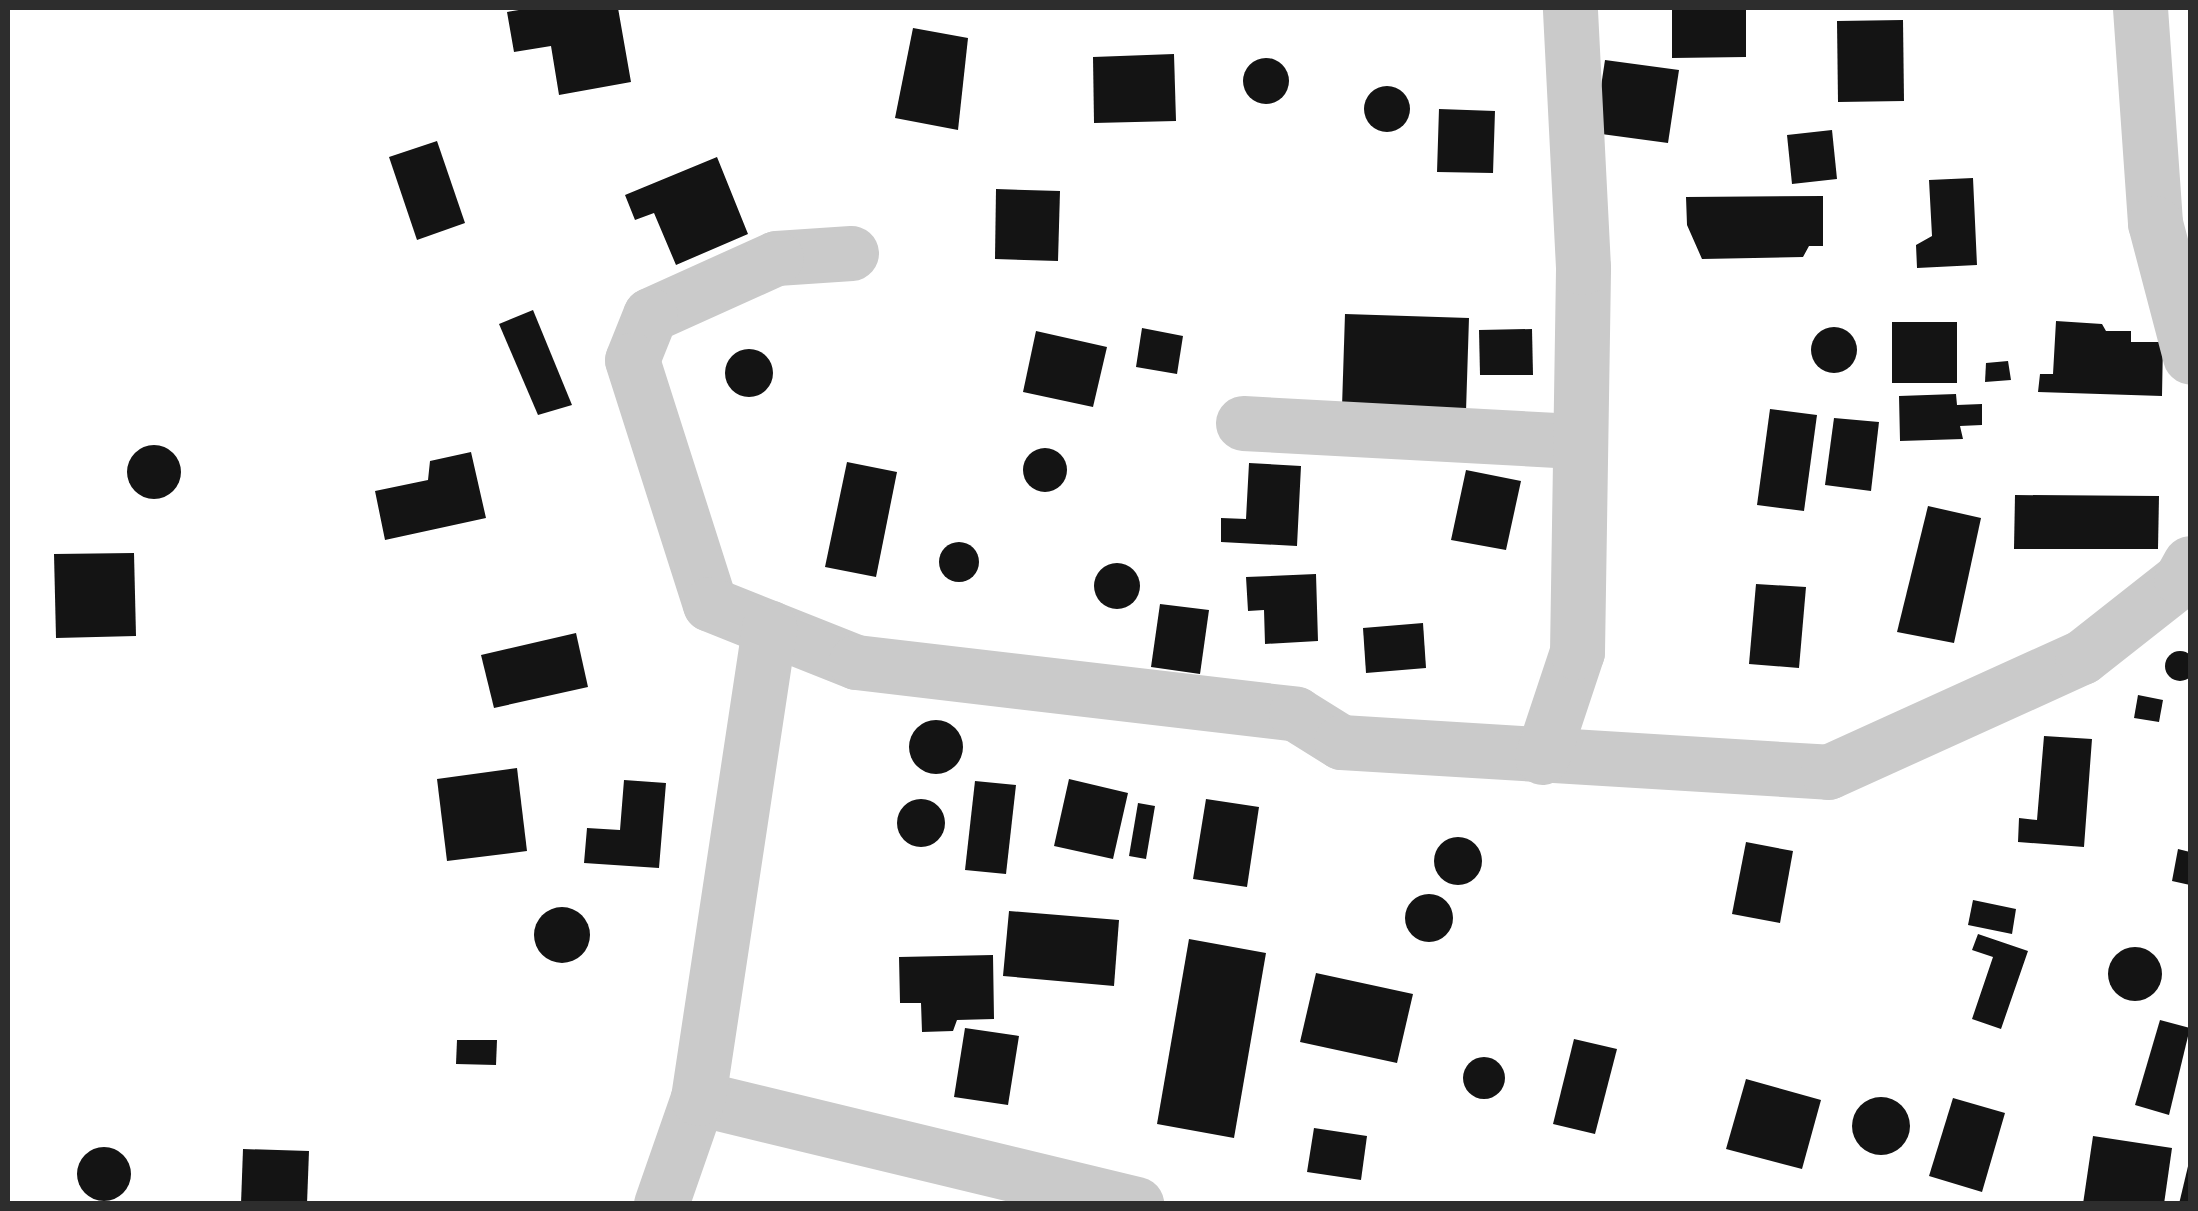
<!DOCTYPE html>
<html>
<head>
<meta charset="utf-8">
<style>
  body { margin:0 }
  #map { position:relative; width:2198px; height:1211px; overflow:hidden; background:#fff; font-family:Commissioner,sans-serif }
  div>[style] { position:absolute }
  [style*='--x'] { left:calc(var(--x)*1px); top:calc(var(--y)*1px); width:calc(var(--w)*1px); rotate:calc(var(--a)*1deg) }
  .building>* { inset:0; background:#141414 }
  .round { border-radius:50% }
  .minor>* { height:55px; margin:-27.5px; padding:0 27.5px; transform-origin:27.5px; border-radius:27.5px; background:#cacaca }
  span { translate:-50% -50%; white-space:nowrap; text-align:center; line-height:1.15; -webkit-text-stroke:10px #fff; paint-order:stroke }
  .frame { position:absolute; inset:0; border:10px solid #2d2d2d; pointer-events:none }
</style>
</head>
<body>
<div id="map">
  <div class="building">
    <i style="clip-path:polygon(531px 8px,618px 8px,631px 82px,559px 95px,551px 46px,514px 52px,507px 12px)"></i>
    <i style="clip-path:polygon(1672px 8px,1746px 8px,1746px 57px,1672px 58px)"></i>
    <i style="clip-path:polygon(1903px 20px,1904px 101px,1838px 102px,1837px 21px)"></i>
    <i style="clip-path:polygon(913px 28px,968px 38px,958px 130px,895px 118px)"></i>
    <i style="clip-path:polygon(1174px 54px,1176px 121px,1094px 123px,1093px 57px)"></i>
    <i class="round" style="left:1243px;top:58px;width:46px;height:46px"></i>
    <i style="clip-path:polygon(1605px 60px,1679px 70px,1668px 143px,1594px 133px)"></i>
    <i class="round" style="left:1364px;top:86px;width:46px;height:46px"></i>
    <i style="clip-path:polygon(1439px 109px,1495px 111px,1493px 173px,1437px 172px)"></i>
    <i style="clip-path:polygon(1832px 130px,1837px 179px,1792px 184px,1787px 135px)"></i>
    <i style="clip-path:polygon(437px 141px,465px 223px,417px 240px,389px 157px)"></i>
    <i style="clip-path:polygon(717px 157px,748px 234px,676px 265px,654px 213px,635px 220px,625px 195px)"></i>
    <i style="clip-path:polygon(1973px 178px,1977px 265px,1917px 268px,1916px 245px,1932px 236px,1929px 180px)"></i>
    <i style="clip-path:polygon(996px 189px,1060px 191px,1058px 261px,995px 259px)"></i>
    <i style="clip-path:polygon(1823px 196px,1823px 246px,1809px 246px,1803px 257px,1702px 259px,1687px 225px,1686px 197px)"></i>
    <i style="clip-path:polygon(533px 310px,572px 405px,538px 415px,499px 324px)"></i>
    <i style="clip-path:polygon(1345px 314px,1469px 318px,1466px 411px,1342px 407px)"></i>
    <i style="clip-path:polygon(2056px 321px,2102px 324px,2106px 331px,2131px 331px,2131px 342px,2163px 342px,2162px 396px,2038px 392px,2040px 374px,2053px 374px)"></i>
    <i style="clip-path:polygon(1892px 322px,1957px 322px,1957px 383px,1892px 383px)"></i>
    <i class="round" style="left:1811px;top:327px;width:46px;height:46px"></i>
    <i style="clip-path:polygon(1142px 328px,1183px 336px,1177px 374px,1136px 367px)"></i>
    <i style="clip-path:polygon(1532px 329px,1533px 375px,1480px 375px,1479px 330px)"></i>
    <i style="clip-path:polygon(1036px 331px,1107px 347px,1093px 407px,1023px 392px)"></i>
    <i class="round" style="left:725px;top:349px;width:48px;height:48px"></i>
    <i style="clip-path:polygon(2008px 361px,2011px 380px,1985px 382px,1986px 363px)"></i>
    <i style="clip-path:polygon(1956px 394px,1957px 405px,1982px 404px,1982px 425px,1960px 426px,1963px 439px,1900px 441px,1899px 396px)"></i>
    <i style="clip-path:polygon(1770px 409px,1817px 415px,1804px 511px,1757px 505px)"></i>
    <i style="clip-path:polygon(1834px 418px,1879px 422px,1871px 491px,1825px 485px)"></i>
    <i class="round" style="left:127px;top:445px;width:54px;height:54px"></i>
    <i class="round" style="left:1023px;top:448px;width:44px;height:44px"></i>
    <i style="clip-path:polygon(471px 452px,486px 518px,385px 540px,375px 491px,428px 480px,430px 461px)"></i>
    <i style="clip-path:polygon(847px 462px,897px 472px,876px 577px,825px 567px)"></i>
    <i style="clip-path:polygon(1249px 463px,1301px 466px,1297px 546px,1221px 542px,1221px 518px,1246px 519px)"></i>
    <i style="clip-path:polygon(1466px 470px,1521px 481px,1506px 550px,1451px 540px)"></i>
    <i style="clip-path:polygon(2015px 495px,2159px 496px,2158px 549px,2014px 549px)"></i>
    <i style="clip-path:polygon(1928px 506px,1981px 518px,1954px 643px,1897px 632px)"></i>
    <i class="round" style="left:939px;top:542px;width:40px;height:40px"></i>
    <i style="clip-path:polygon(134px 553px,136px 636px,56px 638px,54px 554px)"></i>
    <i class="round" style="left:1094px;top:563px;width:46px;height:46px"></i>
    <i style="clip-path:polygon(1316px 574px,1318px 641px,1265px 644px,1264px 610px,1248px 611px,1246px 577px)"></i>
    <i style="clip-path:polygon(1756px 584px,1806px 587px,1799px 668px,1749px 664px)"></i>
    <i style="clip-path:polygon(1160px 604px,1209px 610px,1200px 674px,1151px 667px)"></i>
    <i style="clip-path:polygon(1423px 623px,1426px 668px,1366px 673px,1363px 628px)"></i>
    <i style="clip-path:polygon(576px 633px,588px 687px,494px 708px,481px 655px)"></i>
    <i class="round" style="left:2165px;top:651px;width:30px;height:30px"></i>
    <i style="clip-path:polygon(2138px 695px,2163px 700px,2159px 722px,2134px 718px)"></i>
    <i class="round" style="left:909px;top:720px;width:54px;height:54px"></i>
    <i style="clip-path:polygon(2044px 736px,2092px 739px,2084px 847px,2018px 842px,2019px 818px,2037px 820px)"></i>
    <i style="clip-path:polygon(517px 768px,527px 851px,447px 861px,437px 779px)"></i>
    <i style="clip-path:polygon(1069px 779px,1128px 793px,1113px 859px,1054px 846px)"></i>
    <i style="clip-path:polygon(624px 780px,666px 783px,659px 868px,584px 863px,587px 828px,620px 830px)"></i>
    <i style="clip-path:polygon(975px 781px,1016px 785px,1006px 874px,965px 870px)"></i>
    <i class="round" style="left:897px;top:799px;width:48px;height:48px"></i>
    <i style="clip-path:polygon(1206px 799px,1259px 807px,1247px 887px,1193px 879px)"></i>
    <i style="clip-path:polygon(1138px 803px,1155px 806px,1146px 859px,1129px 856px)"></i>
    <i class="round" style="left:1434px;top:837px;width:48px;height:48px"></i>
    <i style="clip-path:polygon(1746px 842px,1793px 851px,1780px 923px,1732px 914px)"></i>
    <i style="clip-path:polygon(2178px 849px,2190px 852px,2190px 885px,2172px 881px)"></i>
    <i class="round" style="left:1405px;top:894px;width:48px;height:48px"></i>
    <i style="clip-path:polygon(1973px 900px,2016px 909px,2012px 934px,1968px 925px)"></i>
    <i class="round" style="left:534px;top:907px;width:56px;height:56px"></i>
    <i style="clip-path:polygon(1009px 911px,1119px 920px,1114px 986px,1003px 976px)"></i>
    <i style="clip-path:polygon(1978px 934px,2028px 951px,2001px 1029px,1972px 1019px,1993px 957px,1972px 950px)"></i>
    <i style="clip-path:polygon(1189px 939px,1266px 953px,1234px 1138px,1157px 1124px)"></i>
    <i class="round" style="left:2108px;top:947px;width:54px;height:54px"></i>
    <i style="clip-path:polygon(993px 955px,994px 1019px,957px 1020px,953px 1031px,922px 1032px,921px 1003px,900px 1003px,899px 957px)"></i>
    <i style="clip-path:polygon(1316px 973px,1413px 994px,1397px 1063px,1300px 1042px)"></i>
    <i style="clip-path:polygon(2160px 1020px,2190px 1028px,2169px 1115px,2135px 1105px)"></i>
    <i style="clip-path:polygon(965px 1028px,1019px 1036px,1008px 1105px,954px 1097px)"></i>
    <i style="clip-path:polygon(1574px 1039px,1617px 1049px,1595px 1134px,1553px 1124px)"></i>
    <i style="clip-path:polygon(457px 1040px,497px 1040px,496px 1065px,456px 1064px)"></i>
    <i class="round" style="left:1463px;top:1057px;width:42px;height:42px"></i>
    <i style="clip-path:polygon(1746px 1079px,1821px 1100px,1802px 1169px,1726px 1149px)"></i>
    <i class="round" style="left:1852px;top:1097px;width:58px;height:58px"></i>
    <i style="clip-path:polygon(1953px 1098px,2005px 1113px,1982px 1192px,1929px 1176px)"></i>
    <i style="clip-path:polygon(1314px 1128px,1367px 1136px,1361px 1180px,1307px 1172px)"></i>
    <i style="clip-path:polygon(2093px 1136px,2172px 1148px,2164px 1204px,2083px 1204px)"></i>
    <i class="round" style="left:77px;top:1147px;width:54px;height:54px"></i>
    <i style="clip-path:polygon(243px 1149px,309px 1151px,307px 1204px,241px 1204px)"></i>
    <i style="clip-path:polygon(2189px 1162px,2190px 1204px,2179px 1204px)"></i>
  </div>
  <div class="minor">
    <i style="--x:2140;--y:8;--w:216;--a:86"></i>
    <i style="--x:2155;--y:223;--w:138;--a:75.3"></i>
    <i style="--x:851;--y:253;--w:75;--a:176.2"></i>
    <i style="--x:776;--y:258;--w:138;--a:155.7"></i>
    <i style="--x:650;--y:315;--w:48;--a:111.8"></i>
    <i style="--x:632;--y:360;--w:256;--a:72.3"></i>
    <i style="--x:710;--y:604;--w:157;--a:21.7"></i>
    <i style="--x:856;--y:662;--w:443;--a:6.7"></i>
    <i style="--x:1296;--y:714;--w:53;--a:31.9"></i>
    <i style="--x:1341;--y:742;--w:488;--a:3.5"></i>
    <i style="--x:1828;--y:772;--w:279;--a:-24.4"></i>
    <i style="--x:2082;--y:657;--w:126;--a:-38.2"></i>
    <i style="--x:2181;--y:579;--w:18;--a:-61"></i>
    <i style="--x:1243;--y:423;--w:337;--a:3.1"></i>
    <i style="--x:1542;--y:757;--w:111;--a:-71.6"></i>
    <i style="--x:1577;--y:652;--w:385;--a:-89.1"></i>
    <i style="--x:1583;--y:267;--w:259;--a:-92.9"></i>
    <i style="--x:698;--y:1098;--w:451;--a:13.6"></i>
    <i style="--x:661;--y:1204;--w:112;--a:-70.8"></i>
    <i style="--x:698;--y:1098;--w:476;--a:-81.4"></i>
  </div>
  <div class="frame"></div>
</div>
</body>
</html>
